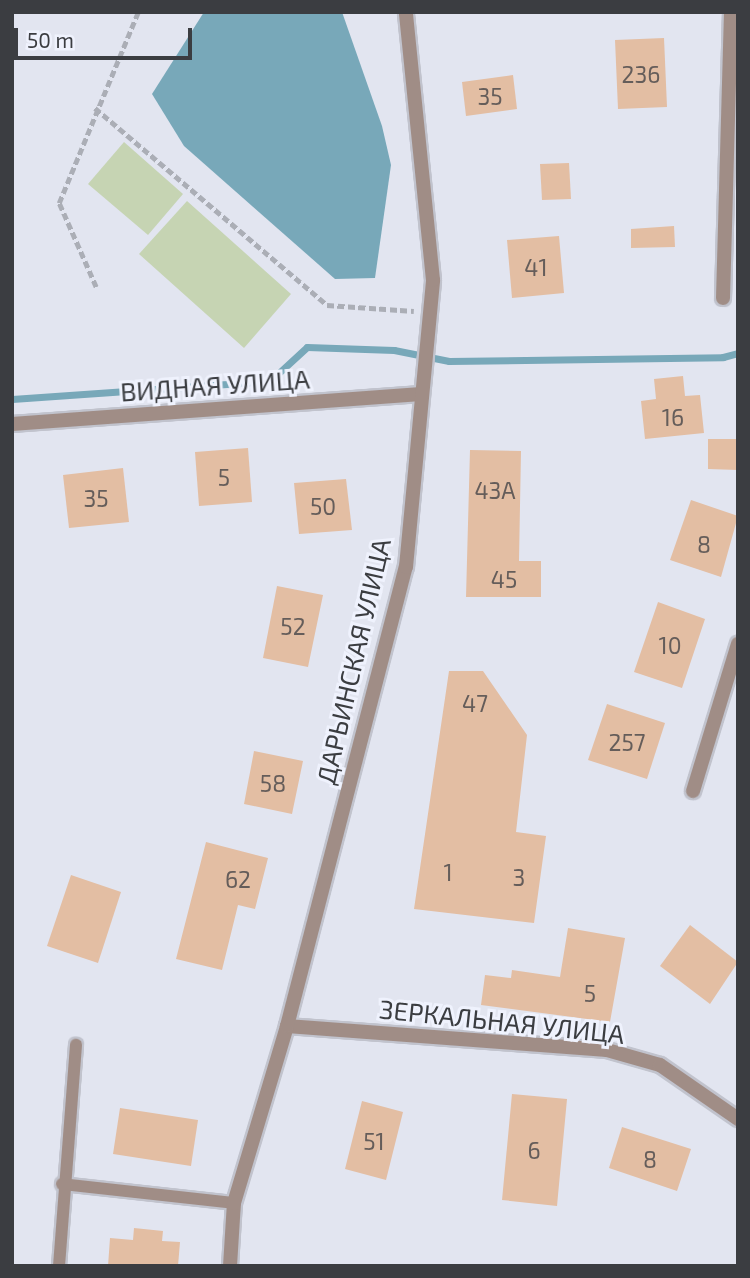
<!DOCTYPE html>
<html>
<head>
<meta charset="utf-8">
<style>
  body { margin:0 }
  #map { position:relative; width:750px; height:1278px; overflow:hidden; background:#e2e5f0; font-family:"Exo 2",sans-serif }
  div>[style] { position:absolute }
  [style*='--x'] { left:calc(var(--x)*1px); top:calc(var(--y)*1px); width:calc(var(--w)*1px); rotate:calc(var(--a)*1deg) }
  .green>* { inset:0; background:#c6d4b3 }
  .water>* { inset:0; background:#78a8b9 }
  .stream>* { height:7px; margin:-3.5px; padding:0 3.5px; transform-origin:3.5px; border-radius:3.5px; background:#78a8b9 }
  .building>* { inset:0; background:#e3bea3 }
  .path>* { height:4.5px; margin-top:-2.25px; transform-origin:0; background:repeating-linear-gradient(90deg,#abaeb6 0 7px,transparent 0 10.5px) }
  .roads { filter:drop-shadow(2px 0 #c1c3cd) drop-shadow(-2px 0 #c1c3cd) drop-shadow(0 2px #c1c3cd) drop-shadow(0 -2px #c1c3cd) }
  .service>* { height:12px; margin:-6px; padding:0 6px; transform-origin:6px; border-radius:6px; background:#a08d86 }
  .minor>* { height:14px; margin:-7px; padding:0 7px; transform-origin:7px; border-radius:7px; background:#a08d86 }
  span { translate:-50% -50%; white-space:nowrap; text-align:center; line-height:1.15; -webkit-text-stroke:6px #eff2fd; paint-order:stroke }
  .number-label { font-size:23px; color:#655d5a }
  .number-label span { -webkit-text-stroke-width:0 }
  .street-label { font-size:26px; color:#3b3d41 }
  .frame { position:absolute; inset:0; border:14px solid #3b3d41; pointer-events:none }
  .scale { position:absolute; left:14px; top:28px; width:178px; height:32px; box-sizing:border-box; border:4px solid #3b3d41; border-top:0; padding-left:9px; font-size:21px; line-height:24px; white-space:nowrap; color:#3b3d41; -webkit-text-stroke:5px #eff2fd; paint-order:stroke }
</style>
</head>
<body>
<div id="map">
  <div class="green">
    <i style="clip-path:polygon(124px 142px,183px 194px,148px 235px,88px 184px)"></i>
    <i style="clip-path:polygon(187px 201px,291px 294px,244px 348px,139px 254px)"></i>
  </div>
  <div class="water">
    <i style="clip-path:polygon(204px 12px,342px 12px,382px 126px,391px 165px,375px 278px,335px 279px,184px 146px,152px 94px)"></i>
  </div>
  <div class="stream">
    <i style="--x:12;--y:399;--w:259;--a:-4"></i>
    <i style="--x:270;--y:381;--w:50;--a:-42.6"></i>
    <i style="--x:307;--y:347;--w:87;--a:2"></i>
    <i style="--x:394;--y:350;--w:56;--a:11.3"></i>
    <i style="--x:449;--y:361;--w:274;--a:-0.8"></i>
    <i style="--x:723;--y:357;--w:16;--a:-15"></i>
  </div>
  <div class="building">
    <i style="clip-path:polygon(664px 38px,667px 107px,618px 109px,615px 40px)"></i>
    <i style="clip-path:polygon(513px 75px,517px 109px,466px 116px,462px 82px)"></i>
    <i style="clip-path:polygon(569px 163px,571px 199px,542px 200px,540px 164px)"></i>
    <i style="clip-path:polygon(674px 226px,675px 247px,631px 248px,631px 229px)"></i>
    <i style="clip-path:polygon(559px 236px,564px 293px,512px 298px,507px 240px)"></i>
    <i style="clip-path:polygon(683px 376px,685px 396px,700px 395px,704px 433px,645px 439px,641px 401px,656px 399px,654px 379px)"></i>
    <i style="clip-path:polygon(708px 439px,738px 439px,738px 470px,708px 469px)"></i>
    <i style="clip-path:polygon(248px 448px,252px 502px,199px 506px,195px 452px)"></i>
    <i style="clip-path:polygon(470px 450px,521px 451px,519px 561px,541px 561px,541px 597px,466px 597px)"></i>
    <i style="clip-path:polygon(123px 468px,129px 522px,69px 528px,63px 475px)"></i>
    <i style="clip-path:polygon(346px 479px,352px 530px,299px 534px,294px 483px)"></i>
    <i style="clip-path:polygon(691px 500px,738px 516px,721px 577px,670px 560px)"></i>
    <i style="clip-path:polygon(277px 586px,323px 595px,308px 667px,263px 658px)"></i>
    <i style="clip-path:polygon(658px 602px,705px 619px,682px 688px,634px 672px)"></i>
    <i style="clip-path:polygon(449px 671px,483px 671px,527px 735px,516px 832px,546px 836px,534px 923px,414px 909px)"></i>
    <i style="clip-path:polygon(607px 704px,665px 723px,647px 779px,588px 760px)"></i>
    <i style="clip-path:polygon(254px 751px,303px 761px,292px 814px,244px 804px)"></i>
    <i style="clip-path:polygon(206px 842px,268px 858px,255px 909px,238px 905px,222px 970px,176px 959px)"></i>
    <i style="clip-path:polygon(71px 875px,121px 892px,98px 963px,47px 946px)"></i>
    <i style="clip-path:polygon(690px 925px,738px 962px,710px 1004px,660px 966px)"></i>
    <i style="clip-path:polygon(568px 928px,625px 938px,610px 1022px,481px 1005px,485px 975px,511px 978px,512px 970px,560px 977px)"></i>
    <i style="clip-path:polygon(512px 1094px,567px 1099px,557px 1206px,502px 1200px)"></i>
    <i style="clip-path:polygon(362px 1101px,403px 1112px,386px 1180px,345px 1169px)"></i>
    <i style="clip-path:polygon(120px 1108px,198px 1120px,191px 1166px,113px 1154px)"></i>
    <i style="clip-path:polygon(622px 1127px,691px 1149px,677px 1191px,609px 1168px)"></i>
    <i style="clip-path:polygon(134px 1228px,163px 1231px,162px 1241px,180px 1242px,178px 1266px,108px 1266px,110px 1238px,133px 1240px)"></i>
  </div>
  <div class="path">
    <i style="--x:95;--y:108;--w:304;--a:40.3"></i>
    <i style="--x:327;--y:305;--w:87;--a:3.9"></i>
    <i style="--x:96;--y:287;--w:92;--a:-113.8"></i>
    <i style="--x:59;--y:203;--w:207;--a:-67.5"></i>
  </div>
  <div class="roads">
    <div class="service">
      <i style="--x:62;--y:1184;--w:173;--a:6.3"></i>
      <i style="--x:59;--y:1266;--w:222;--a:-85.6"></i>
    </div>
    <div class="minor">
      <i style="--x:723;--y:298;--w:286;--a:-88.4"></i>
      <i style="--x:12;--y:424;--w:410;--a:-4.2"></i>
      <i style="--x:693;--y:791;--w:154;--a:-73"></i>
      <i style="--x:287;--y:1026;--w:321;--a:4.3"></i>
      <i style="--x:607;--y:1050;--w:55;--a:15.8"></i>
      <i style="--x:660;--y:1065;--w:95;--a:34.7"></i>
      <i style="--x:230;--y:1266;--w:63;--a:-86.4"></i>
      <i style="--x:234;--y:1203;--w:185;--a:-73.3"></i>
      <i style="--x:287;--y:1026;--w:474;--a:-75.5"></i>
      <i style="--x:406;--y:567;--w:288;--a:-84.6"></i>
      <i style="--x:433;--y:280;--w:269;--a:-95.8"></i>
    </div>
  </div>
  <div class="number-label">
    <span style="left:641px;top:74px">236</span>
    <span style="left:490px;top:96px">35</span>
    <span style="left:536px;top:267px">41</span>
    <span style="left:673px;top:417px">16</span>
    <span style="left:224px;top:477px">5</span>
    <span style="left:495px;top:490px">43А</span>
    <span style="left:96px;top:498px">35</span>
    <span style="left:323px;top:506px">50</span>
    <span style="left:704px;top:544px">8</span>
    <span style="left:504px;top:579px">45</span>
    <span style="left:293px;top:626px">52</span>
    <span style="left:670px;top:645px">10</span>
    <span style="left:475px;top:703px">47</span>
    <span style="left:627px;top:742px">257</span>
    <span style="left:273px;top:783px">58</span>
    <span style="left:448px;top:872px">1</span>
    <span style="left:519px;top:877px">3</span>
    <span style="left:238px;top:879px">62</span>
    <span style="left:590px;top:993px">5</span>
    <span style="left:374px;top:1141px">51</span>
    <span style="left:534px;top:1150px">6</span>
    <span style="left:650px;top:1159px">8</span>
  </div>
  <div class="street-label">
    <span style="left:215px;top:385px;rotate:-4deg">ВИДНАЯ УЛИЦА</span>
    <span style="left:353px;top:661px;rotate:-77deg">ДАРЬИНСКАЯ УЛИЦА</span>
    <span style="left:502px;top:1021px;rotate:6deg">ЗЕРКАЛЬНАЯ УЛИЦА</span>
  </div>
  <div class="frame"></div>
  <div class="scale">50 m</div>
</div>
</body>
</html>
